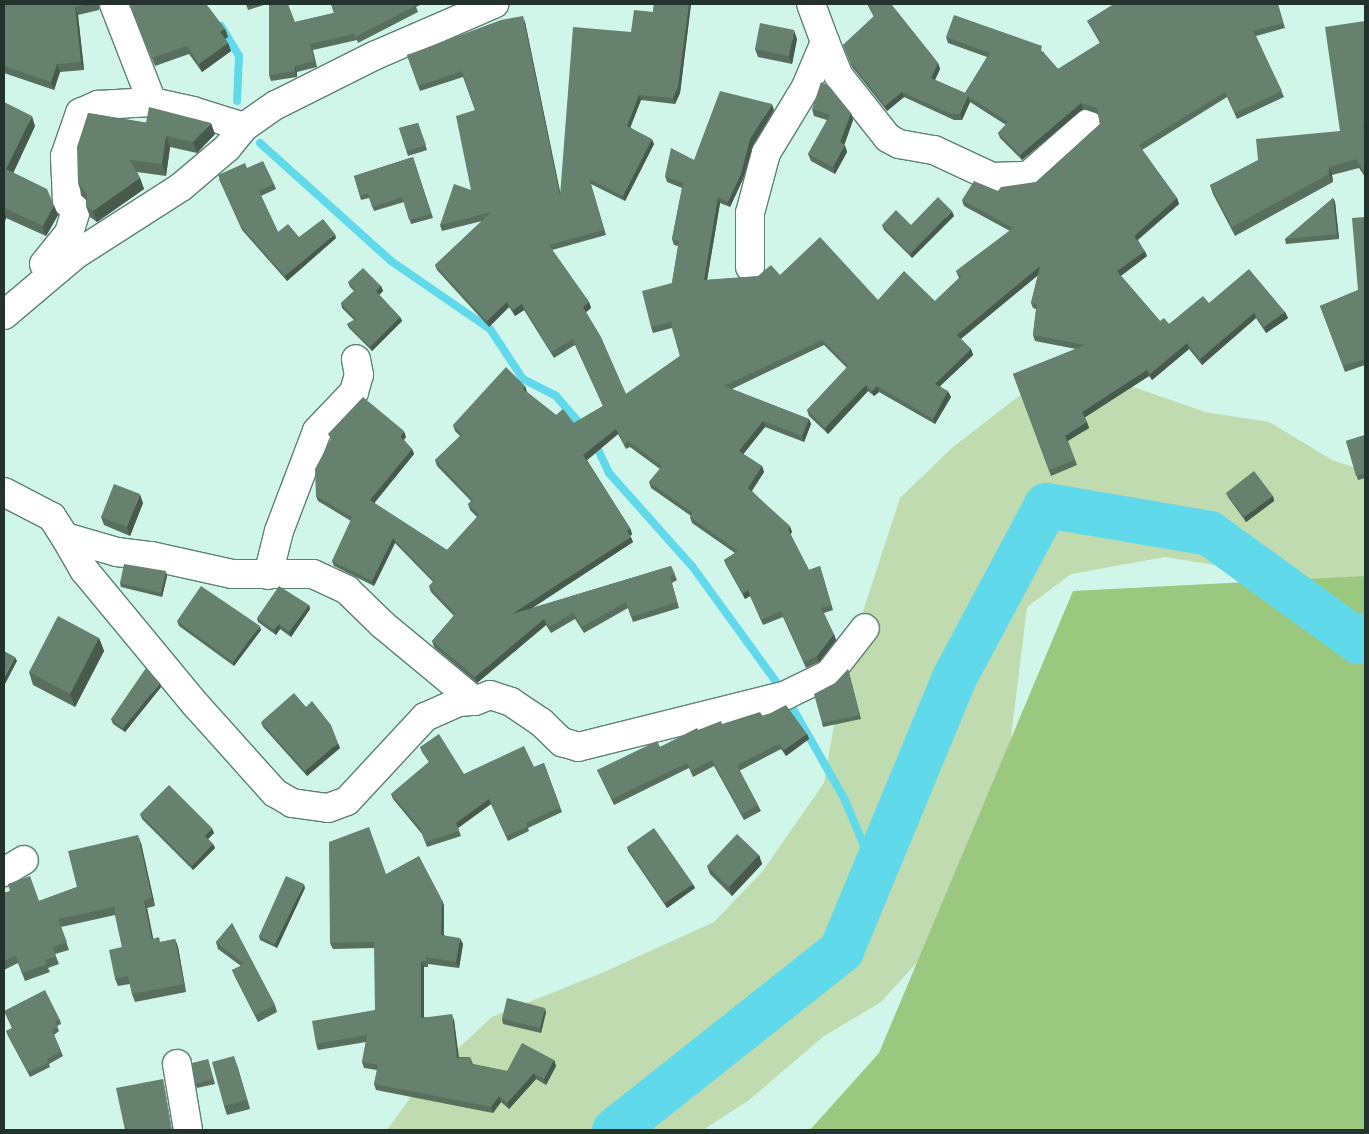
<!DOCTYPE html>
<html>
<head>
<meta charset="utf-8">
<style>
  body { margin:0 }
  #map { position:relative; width:1369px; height:1134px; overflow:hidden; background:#cff6e8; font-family:Jost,sans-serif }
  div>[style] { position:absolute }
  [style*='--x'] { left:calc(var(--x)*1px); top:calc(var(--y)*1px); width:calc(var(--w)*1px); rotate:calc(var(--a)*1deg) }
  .green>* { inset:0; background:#bfdbaf }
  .forest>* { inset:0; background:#9ac87f }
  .stream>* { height:8px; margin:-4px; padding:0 4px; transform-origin:4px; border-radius:4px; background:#60d9eb }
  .river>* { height:45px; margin:-22.5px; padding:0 22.5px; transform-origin:22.5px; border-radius:22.5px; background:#60d9eb }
  .roads { filter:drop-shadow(1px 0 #5d8175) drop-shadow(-1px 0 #5d8175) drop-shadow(0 1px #5d8175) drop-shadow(0 -1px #5d8175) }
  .minor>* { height:28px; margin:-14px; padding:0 14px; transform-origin:14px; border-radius:14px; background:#fff }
  .wall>* { inset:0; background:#586f5e }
  .shaded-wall>* { inset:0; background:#475a4c }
  .building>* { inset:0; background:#66816d }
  span { translate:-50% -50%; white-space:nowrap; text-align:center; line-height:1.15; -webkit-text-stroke:5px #eefdf7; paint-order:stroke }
  .frame { position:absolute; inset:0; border:5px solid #23322d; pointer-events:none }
</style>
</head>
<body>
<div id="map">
  <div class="green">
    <i style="clip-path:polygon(1119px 382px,1205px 412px,1269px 422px,1332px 460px,1365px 471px,1365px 646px,1346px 639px,1277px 575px,1165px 557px,1071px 574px,1027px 607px,1010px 745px,961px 914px,881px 1002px,824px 1036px,749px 1100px,703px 1130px,387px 1130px,421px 1083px,492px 1017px,604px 972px,714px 922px,762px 872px,824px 783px,843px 673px,900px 498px,953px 447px,1019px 396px)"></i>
  </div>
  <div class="forest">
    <i style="clip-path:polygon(1365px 576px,1365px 1130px,810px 1130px,879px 1053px,1073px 591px)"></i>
  </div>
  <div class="stream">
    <i style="--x:221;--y:26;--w:35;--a:59"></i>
    <i style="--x:239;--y:56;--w:45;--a:92.5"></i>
    <i style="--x:260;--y:143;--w:176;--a:42"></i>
    <i style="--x:391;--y:261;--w:120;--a:34.5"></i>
    <i style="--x:490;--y:329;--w:60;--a:56.6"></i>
    <i style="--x:523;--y:379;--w:36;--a:27"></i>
    <i style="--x:555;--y:395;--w:44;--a:48.7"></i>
    <i style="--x:595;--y:443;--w:33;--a:65"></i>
    <i style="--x:609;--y:473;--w:125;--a:48.3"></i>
    <i style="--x:692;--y:566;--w:153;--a:54"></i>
    <i style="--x:788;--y:700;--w:113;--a:60.3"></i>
    <i style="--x:844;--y:798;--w:77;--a:67.1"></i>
  </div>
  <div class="river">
    <i style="--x:614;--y:1130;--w:290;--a:-38.4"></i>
    <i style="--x:841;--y:950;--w:293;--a:-67.5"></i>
    <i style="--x:953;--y:679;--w:197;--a:-61.9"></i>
    <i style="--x:1046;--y:505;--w:165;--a:9.7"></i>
    <i style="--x:1209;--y:533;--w:184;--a:35.9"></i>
    <i style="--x:1358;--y:641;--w:9;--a:-36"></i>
  </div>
  <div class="roads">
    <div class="minor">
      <i style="--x:114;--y:4;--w:105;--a:68.8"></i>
      <i style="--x:825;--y:42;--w:35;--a:68"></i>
      <i style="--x:838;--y:75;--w:80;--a:51.6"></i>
      <i style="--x:888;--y:138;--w:13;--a:29"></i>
      <i style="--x:899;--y:144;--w:36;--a:10"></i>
      <i style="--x:934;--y:150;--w:64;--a:25"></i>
      <i style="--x:992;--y:177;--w:36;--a:-2"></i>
      <i style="--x:1028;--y:176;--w:79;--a:-41.4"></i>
      <i style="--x:44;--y:264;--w:40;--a:-51"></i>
      <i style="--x:69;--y:233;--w:24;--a:-73"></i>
      <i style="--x:76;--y:210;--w:12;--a:-138"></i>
      <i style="--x:67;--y:202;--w:46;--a:-92.5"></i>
      <i style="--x:65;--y:156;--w:46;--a:-70.8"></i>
      <i style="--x:80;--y:113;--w:20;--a:-24"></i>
      <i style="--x:98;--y:105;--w:54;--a:-3.2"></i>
      <i style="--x:152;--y:102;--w:42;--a:12.4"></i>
      <i style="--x:193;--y:111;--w:53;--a:17.4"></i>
      <i style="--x:750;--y:267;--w:54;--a:-90"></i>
      <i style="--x:750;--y:213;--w:62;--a:-75.1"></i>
      <i style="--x:766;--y:153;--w:77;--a:-58.8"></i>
      <i style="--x:806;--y:87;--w:49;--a:-67.1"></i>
      <i style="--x:825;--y:42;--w:40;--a:-110.2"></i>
      <i style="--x:4;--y:315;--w:93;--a:-40.2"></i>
      <i style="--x:75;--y:255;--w:126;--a:-32.7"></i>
      <i style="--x:181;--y:187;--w:60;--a:-40.3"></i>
      <i style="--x:227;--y:148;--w:27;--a:-51"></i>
      <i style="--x:244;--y:127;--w:39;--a:-35"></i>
      <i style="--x:276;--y:105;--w:112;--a:-26.6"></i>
      <i style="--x:376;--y:55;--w:129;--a:-23.4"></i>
      <i style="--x:4;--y:492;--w:54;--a:27.5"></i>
      <i style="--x:52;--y:517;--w:24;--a:57"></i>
      <i style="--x:65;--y:537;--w:54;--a:16.1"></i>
      <i style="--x:117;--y:552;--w:34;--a:7"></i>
      <i style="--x:151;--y:556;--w:83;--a:12.5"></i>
      <i style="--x:232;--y:574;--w:81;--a:0"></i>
      <i style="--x:313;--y:574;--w:38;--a:25"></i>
      <i style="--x:347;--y:590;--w:50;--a:44.2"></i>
      <i style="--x:383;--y:625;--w:119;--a:39.6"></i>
      <i style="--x:65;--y:537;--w:39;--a:60"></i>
      <i style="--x:85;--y:571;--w:174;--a:50.4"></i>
      <i style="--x:196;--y:705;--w:118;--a:48.1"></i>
      <i style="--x:275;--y:793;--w:20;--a:30"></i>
      <i style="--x:292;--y:803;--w:36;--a:8"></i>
      <i style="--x:328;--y:808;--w:20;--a:-20"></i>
      <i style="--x:347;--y:801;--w:115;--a:-47.1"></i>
      <i style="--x:425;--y:717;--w:37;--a:-24"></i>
      <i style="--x:459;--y:702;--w:16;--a:-4"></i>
      <i style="--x:475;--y:701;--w:16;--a:-22"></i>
      <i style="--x:490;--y:695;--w:22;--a:18"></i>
      <i style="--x:511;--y:702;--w:37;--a:34"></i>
      <i style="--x:542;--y:723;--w:28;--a:44"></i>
      <i style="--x:562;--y:742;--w:17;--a:17"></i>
      <i style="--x:578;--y:747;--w:214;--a:-14"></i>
      <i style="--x:786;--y:695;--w:48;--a:-26"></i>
      <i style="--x:829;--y:674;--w:58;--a:-52"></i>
      <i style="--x:268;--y:575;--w:45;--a:-76"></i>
      <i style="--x:279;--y:531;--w:107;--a:-69.2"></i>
      <i style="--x:317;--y:431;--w:54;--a:-46.5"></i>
      <i style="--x:354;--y:392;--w:18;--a:-74"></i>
      <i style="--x:359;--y:375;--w:16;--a:-101"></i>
      <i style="--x:4;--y:872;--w:23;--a:-31"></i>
      <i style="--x:177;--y:1064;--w:67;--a:80.5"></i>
    </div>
  </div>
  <div class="wall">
    <i style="clip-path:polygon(4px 4px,99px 4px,99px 10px,78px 15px,84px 70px,60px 72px,54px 90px,4px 73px)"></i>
    <i style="clip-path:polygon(129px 4px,206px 4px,225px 29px,228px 37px,225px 39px,228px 43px,231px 51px,202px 72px,189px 54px,155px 66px)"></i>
    <i style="clip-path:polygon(246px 4px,267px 4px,248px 10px)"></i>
    <i style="clip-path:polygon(331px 4px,422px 4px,416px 7px,418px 12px,358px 43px,357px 40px,313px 50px,317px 67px,297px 72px,297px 77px,271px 81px,269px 75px,295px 22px,334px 13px)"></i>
    <i style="clip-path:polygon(654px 4px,691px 4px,680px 93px,675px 104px,641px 100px,630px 127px,654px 144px,625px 201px,591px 184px,606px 235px,552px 250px,589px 302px,591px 308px,586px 312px,626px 394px,680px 356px,672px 328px,653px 333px,651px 327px,672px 283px,678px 246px,674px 245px,672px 239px,682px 188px,667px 182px,665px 176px,694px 160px,774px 110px,753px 145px,743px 179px,730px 207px,720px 203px,707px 280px,780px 275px,878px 300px,935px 301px,959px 278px,956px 271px,1010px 231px,964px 206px,962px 200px,1036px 182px,1100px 124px,1098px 114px,1083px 109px,1022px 160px,1000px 138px,998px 133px,1006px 125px,970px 102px,962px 120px,954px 120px,904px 97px,887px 111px,852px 67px,843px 45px,874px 17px,867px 4px,891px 4px,938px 63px,940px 69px,935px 80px,965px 93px,987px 57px,948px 43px,946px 37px,1044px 52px,1044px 53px,1058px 69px,1100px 43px,1090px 26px,1087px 21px,1114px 4px,1278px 4px,1285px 28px,1256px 36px,1284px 97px,1237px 119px,1227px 97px,1142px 150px,1177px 198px,1179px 204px,1138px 240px,1147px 256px,1121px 276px,1160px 321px,1169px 324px,1209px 303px,1285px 312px,1288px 318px,1266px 333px,1256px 318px,1202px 365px,1189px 349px,1152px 380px,1149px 376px,1085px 417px,1089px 428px,1068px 441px,1077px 465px,1051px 476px,1013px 374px,1076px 349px,1035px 341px,1033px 335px,1036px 309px,1033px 308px,1031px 303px,1038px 275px,961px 339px,971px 349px,973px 355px,940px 386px,951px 397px,935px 424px,879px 392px,874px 396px,868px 391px,828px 434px,809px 416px,807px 410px,847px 368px,824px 345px,732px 389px,809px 419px,811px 424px,804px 442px,765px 427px,743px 454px,762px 466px,764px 472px,752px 491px,792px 532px,790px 534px,809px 570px,820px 566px,833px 610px,824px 613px,836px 640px,819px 662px,806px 668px,783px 617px,763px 625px,750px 596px,745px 599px,726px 565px,724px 560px,735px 553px,692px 523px,690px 517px,691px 516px,651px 488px,649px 482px,660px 469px,630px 447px,626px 449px,618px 434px,587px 460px,630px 528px,632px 534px,630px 536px,633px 542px,532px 608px,671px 566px,677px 580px,672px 583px,679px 608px,633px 622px,628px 608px,584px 633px,575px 619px,551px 633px,546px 625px,477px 683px,434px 647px,432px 641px,454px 616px,431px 592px,429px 586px,433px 582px,395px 543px,374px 586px,334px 566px,332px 561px,351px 521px,318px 501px,316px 496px,406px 437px,404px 440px,412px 449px,414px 454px,374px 503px,447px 550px,477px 517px,470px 510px,468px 504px,471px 501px,437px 466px,435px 460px,460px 436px,455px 431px,453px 425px,525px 386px,527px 392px,556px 415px,574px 423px,603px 406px,575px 345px,554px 358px,524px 310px,515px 316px,509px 307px,489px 327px,437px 270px,435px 265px,482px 221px,442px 231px,440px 225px,471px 190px,475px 110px,463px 77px,420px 91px,407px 55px,525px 22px,560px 193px,631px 32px,653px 12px)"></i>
    <i style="clip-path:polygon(1365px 21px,1365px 177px,1359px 168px,1332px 175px,1333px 182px,1235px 236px,1213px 194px,1210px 185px,1340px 131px)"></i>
    <i style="clip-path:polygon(797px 39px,792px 64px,758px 57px,755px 49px)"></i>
    <i style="clip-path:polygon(4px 102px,35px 126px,13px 173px,58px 215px,46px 236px,6px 218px,4px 224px)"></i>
    <i style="clip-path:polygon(812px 109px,851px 113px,853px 120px,844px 145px,847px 152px,835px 174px,811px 161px,808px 154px,827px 120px,814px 116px)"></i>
    <i style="clip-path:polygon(88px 113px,215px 134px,197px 153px,170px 147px,166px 176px,137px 172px,140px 178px,144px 189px,97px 222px,90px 217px,86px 206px,86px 200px,82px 195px,78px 183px)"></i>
    <i style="clip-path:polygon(418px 123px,427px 150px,408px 156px,399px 128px)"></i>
    <i style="clip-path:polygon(413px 157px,433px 218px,411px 224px,404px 202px,374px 211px,369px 198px,361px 200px,354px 176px)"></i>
    <i style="clip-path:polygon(247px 168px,274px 184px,276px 189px,261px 196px,278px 232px,299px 237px,336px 238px,287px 281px,242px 230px,219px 179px)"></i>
    <i style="clip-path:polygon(1333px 198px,1335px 202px,1339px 239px,1286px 244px,1285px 239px)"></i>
    <i style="clip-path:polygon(954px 216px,912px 258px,884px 230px,882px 225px,911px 225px)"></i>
    <i style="clip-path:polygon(1365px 217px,1365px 365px,1345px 372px,1320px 306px,1358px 290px)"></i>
    <i style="clip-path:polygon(348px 282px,381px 286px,383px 291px,379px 295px,400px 317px,402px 321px,372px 351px,349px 328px,347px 324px,354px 320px,342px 308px,341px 303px,354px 291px,350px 287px)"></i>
    <i style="clip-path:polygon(1365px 435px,1365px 478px,1358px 480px,1346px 441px)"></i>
    <i style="clip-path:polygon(1226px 493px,1273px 496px,1274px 501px,1246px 522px,1228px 497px)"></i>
    <i style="clip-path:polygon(143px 503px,130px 536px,104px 525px,101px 517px)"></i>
    <i style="clip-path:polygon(167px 576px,162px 597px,121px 587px,120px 583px)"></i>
    <i style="clip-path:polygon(309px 605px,310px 609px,291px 637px,280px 629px,276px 635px,258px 622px,257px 618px)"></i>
    <i style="clip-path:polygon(177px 621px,261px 630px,234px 666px,179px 626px)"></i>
    <i style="clip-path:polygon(99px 638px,104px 651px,75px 707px,33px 685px,29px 672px)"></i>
    <i style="clip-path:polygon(848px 669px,861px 719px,823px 727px,822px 723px)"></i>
    <i style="clip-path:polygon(161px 687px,125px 732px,113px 724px,111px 719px)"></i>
    <i style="clip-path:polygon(763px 717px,807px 734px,809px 739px,786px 756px,781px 749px,739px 771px,758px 805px,761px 811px,744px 820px,714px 766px,693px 777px,689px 768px,614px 805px,597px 770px,660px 747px,698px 730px)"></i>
    <i style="clip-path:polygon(261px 722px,340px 748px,307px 776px,263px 727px)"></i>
    <i style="clip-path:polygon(420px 747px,464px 774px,534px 767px,544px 763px,562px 812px,528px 828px,529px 831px,508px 841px,491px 804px,458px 828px,461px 836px,427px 847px,422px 834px,393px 799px,391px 794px,429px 762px,422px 752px)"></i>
    <i style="clip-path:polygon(140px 814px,214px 833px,208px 839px,213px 844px,215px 848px,193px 870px,142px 819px)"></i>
    <i style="clip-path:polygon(141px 843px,155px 906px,147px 908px,153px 939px,161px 942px,175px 939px,178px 947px,186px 992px,135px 1002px,132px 994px,130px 984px,118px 986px,115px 979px,122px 947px,115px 915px,61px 927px,69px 950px,55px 954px,59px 964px,48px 968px,50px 972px,25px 981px,18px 963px,4px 970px,4px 893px,10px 891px,39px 901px,77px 887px)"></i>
    <i style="clip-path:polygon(627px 847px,695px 888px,667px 908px,628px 851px)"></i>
    <i style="clip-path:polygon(759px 855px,762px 864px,732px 896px,710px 874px,707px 866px)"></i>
    <i style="clip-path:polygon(386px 874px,442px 900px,444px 906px,444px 935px,463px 944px,459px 968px,428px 964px,428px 967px,424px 967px,424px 1017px,454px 1020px,459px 1057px,470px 1057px,473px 1064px,507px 1071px,554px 1060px,556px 1066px,546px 1085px,536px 1079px,509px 1109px,501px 1102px,493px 1113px,376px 1090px,374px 1084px,377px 1070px,364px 1068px,362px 1062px,366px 1042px,318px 1050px,316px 1044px,375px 1010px,375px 948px,333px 949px,330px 943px)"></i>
    <i style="clip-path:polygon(305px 888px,277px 948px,260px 940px,259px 936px)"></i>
    <i style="clip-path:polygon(232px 923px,275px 1005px,277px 1012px,258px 1022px,235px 977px,232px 970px,241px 966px,218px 949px,216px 942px)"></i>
    <i style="clip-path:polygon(4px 1011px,60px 1020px,61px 1024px,57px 1026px,59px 1031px,54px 1035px,63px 1056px,49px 1064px,50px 1067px,30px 1077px,8px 1036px,6px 1031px,12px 1028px)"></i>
    <i style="clip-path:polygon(546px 1012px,541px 1033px,503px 1024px,502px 1019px)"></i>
    <i style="clip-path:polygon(208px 1059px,215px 1084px,197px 1088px,195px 1084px)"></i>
    <i style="clip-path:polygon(237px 1065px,250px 1109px,227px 1115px,224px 1106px)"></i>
  </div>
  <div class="shaded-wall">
    <i style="clip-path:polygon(689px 4px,691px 4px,680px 93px,675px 104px,673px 98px)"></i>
    <i style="clip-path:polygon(75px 7px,78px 15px,84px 70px,81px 62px)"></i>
    <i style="clip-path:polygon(523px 16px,525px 22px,562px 201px,560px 196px)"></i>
    <i style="clip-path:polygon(225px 29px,228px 37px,223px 40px,220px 32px)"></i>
    <i style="clip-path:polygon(794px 30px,797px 39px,792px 64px,789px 56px)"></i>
    <i style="clip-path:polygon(228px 43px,231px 51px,202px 72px,199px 64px)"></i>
    <i style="clip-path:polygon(938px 63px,940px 69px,933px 84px,931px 78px)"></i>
    <i style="clip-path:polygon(57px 64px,60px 72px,54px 90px,51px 82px)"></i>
    <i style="clip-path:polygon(295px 66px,297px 72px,297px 77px,295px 71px)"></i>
    <i style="clip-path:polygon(902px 92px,904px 97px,887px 111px,885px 106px)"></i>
    <i style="clip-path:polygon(639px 95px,641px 100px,629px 131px,627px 126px)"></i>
    <i style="clip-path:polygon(968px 96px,970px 102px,962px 120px,960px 114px)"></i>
    <i style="clip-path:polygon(1081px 103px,1083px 109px,1022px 160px,1020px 155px)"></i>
    <i style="clip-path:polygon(772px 104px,774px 110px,753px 145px,743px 179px,730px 207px,728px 202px,750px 139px)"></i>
    <i style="clip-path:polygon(851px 113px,853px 120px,843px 149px,845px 145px,847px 152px,835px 174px,833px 167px,840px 142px)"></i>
    <i style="clip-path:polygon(32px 116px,35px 126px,10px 180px,6px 169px)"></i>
    <i style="clip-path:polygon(211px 123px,215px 134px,197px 153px,193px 142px)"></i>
    <i style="clip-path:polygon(166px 136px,170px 147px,166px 176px,162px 164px)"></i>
    <i style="clip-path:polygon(652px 139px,654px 144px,625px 201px,623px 196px)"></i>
    <i style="clip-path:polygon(1329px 167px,1332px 175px,1333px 182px,1329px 174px)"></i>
    <i style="clip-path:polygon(140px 178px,144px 189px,97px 222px,93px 211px)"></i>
    <i style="clip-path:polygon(718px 197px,720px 203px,706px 286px,704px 280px)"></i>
    <i style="clip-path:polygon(1177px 198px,1179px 204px,1136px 241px,1134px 236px)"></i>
    <i style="clip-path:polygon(1333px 198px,1335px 202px,1339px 239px,1337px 234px)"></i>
    <i style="clip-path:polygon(54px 205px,58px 215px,46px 236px,43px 226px)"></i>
    <i style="clip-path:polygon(4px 210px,6px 218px,4px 224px)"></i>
    <i style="clip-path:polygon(952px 211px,954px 216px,912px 258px,910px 254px)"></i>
    <i style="clip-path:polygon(335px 234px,336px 238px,287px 281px,285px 276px)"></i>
    <i style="clip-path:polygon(1145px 251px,1147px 256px,1119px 277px,1117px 271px)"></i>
    <i style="clip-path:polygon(1040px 266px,1042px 272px,959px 340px,957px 335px)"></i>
    <i style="clip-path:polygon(381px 286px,383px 291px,378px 296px,376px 291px)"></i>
    <i style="clip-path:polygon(507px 302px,509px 307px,489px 327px,487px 321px)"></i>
    <i style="clip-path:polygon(589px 302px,591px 308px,585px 313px,583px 307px)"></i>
    <i style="clip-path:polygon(522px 304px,524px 310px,515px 316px,513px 310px)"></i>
    <i style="clip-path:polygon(1285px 312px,1288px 318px,1266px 333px,1264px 327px)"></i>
    <i style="clip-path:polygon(1254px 313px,1256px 318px,1202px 365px,1200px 359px)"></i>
    <i style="clip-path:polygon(400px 317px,402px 321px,372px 351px,370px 347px)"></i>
    <i style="clip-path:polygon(1187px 343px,1189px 349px,1152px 380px,1150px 374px)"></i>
    <i style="clip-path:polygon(971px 349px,973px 355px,937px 389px,935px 384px)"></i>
    <i style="clip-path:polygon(1147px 370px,1149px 376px,1084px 418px,1082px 412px)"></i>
    <i style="clip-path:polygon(866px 385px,868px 391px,828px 434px,825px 428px)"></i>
    <i style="clip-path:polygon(525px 386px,527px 392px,525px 394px,523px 389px)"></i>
    <i style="clip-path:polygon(877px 386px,879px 392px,874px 396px,872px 391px)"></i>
    <i style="clip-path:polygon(948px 391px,951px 397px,935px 424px,933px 419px)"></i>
    <i style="clip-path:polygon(809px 419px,811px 424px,804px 442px,802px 436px)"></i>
    <i style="clip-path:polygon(763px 421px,765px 427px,741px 457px,739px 451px)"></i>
    <i style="clip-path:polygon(1087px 422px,1089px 428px,1067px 441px,1065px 436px)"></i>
    <i style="clip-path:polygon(616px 429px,618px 434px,586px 461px,583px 455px)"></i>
    <i style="clip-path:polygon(404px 431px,406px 437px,402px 442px,400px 436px)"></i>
    <i style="clip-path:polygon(412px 449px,414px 454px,372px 506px,370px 500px)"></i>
    <i style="clip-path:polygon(762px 466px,764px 472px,750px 493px,748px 488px)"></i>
    <i style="clip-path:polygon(140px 494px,143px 503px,130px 536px,127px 527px)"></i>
    <i style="clip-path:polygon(1273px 496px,1274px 501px,1246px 522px,1244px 517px)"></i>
    <i style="clip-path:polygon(790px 526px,792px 532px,790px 535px,788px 529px)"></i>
    <i style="clip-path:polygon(630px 528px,632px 534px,629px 537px,627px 531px)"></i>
    <i style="clip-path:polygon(631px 537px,633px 542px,514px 620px,512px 614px)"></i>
    <i style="clip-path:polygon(393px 538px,395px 543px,374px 586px,372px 581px)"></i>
    <i style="clip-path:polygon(166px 571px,167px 576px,162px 597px,161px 593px)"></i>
    <i style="clip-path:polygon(748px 590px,750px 596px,745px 599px,743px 594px)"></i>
    <i style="clip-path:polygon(309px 605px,310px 609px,291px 637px,289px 632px)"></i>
    <i style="clip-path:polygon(544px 619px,546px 625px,477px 683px,475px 677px)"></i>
    <i style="clip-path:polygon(279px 624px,280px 629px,276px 635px,274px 630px)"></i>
    <i style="clip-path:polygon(260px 626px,261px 630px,234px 666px,233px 662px)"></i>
    <i style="clip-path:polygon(834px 634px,836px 640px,819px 662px,817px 656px)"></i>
    <i style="clip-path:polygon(99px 638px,104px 651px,75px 707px,70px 694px)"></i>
    <i style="clip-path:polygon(15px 657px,17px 661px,4px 686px,4px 678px)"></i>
    <i style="clip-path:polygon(160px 683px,161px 687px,125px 732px,123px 728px)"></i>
    <i style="clip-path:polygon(807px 734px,809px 739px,786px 756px,784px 750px)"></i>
    <i style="clip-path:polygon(338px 743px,340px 748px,307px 776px,305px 771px)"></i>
    <i style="clip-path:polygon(489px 799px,491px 804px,458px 828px,461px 836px,456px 823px)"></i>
    <i style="clip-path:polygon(212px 828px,214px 833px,207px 840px,205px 836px)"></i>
    <i style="clip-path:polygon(138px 835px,141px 843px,155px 906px,152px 898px)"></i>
    <i style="clip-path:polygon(213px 844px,215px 848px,193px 870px,192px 866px)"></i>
    <i style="clip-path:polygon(759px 855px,762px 864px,732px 896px,729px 887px)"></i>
    <i style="clip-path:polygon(304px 884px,305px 888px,277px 948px,275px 944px)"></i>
    <i style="clip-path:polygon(693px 884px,695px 888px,667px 908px,665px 903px)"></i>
    <i style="clip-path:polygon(144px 900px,147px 908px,155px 947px,152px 939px)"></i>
    <i style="clip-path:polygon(442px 900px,444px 906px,443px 941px,441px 935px)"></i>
    <i style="clip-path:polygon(460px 938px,463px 944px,459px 968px,456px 962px)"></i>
    <i style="clip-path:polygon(175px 939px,178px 947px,186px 992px,184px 984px)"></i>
    <i style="clip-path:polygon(421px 961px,424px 967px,424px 1024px,421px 1018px)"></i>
    <i style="clip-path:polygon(545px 1008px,546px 1012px,541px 1033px,540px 1028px)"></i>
    <i style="clip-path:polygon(452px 1014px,454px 1020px,459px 1064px,457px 1058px)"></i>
    <i style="clip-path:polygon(234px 1056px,237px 1065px,250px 1109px,247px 1100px)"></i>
    <i style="clip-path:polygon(554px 1060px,556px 1066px,546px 1085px,544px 1079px)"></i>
    <i style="clip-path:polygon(534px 1073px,536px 1079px,509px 1109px,507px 1103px)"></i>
    <i style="clip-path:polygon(163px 1079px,164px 1083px,172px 1130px,171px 1128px)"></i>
    <i style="clip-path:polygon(499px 1096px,501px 1102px,493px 1113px,491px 1107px)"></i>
  </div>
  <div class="building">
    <i style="clip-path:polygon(4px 4px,88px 4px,75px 7px,81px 62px,57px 64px,51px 82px,4px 66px)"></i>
    <i style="clip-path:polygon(129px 4px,206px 4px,225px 29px,220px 32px,228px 43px,199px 64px,187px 46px,152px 58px)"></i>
    <i style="clip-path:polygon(269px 4px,288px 4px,295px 22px,334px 13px,331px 4px,415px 4px,415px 6px,355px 37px,354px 34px,310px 44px,314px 61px,295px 66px,295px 71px,269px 75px)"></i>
    <i style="clip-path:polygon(654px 4px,689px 4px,678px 87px,673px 98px,639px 95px,627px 126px,652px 139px,623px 196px,589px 179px,604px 230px,549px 245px,589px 302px,583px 307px,601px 337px,626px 394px,680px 356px,671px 322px,651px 327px,642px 291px,672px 283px,679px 241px,672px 239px,683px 183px,665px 176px,671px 148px,694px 160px,720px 91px,772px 104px,750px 139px,741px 174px,728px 202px,718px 197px,704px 280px,758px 276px,771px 265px,780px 275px,820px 237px,878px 300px,904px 271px,935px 301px,961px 277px,956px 271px,1013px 228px,962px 200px,974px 181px,998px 191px,1001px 187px,1036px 182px,1100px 124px,1097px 108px,1081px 103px,1020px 155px,998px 133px,1008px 122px,968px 96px,960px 114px,951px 114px,902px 92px,885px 106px,850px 61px,843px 45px,874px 16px,868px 4px,891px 4px,938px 63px,931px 78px,965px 93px,990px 53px,946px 37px,954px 15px,1042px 46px,1041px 50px,1058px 69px,1101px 42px,1087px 21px,1114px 4px,1277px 4px,1283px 23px,1253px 31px,1282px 91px,1235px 113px,1225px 92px,1139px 145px,1177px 198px,1134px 236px,1145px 251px,1117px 271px,1160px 321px,1164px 318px,1169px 324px,1203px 296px,1209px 303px,1249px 269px,1285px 312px,1264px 327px,1254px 313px,1200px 359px,1187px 343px,1150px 374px,1147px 370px,1082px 412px,1087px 422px,1065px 436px,1075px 460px,1049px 470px,1013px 374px,1085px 345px,1033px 335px,1037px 304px,1031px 303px,1040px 266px,957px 335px,971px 349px,935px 384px,948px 391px,933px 419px,877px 386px,872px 391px,866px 385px,825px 428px,807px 410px,848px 366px,822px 340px,724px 386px,809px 419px,802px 436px,763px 421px,739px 451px,762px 466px,748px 488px,790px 526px,788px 529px,809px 570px,820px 566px,831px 605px,821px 608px,834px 634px,817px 656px,804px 662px,781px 611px,761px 620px,748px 590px,743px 594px,724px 560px,738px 551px,690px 517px,693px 513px,649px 482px,662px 466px,628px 441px,624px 444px,616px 429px,583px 455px,630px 528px,627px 531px,631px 537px,512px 614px,671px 566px,675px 574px,670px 577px,677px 602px,631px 617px,626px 602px,582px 627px,573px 613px,549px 627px,544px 619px,475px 677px,432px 641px,455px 614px,429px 586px,434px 581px,393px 538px,372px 581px,332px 561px,352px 517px,316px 496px,315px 469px,331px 439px,328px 434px,363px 397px,404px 431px,400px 436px,412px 449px,370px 500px,447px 550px,479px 515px,468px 504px,473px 500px,435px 460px,462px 435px,453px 425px,506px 367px,525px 386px,523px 389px,556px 415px,563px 409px,574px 423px,603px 406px,573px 339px,551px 352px,522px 304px,513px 310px,507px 302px,487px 321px,435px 265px,491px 212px,440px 225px,454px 184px,471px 190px,456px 116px,475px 110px,462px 71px,418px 86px,407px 55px,501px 20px,523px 16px,560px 196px,573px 27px,631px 32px,634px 10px,653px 12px)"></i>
    <i style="clip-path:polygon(1365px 21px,1365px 126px,1363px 126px,1365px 133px,1365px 173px,1356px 159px,1329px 167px,1329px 174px,1232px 227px,1210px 185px,1258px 160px,1256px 139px,1340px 131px,1325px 27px)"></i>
    <i style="clip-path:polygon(760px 23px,794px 30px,789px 56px,755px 49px)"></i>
    <i style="clip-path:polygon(821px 82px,829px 86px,851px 113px,840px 142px,845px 145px,833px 167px,808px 154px,830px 115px,812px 109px)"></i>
    <i style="clip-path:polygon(4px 102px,32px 116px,6px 169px,47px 189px,54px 205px,43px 226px,4px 208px)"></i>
    <i style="clip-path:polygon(149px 107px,211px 123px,193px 142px,166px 136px,162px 164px,130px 160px,140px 178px,93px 211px,86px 206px,87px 194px,78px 183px,77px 147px,88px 113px,146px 123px)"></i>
    <i style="clip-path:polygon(418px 123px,426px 145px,407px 151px,399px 128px)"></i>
    <i style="clip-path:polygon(413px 157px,431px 214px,409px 220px,402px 197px,372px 207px,368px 193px,360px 196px,354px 176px)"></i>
    <i style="clip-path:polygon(263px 161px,274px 184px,259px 191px,278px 232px,288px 224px,299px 237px,323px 219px,335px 234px,285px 276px,240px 225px,218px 175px,245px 163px,247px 168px)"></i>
    <i style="clip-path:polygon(938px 197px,952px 211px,910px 254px,882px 225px,896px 210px,911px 225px)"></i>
    <i style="clip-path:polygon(1333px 198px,1337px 234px,1285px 239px)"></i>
    <i style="clip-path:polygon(1365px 217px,1365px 359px,1343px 366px,1320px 306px,1358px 290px,1352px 218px)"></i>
    <i style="clip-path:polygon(363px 268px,381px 286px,376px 291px,400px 317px,370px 347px,347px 324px,356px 319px,341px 303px,355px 290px,348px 282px)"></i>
    <i style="clip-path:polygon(1365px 435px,1365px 473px,1356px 476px,1346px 441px)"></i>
    <i style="clip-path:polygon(1254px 471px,1273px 496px,1244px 517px,1226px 493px)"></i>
    <i style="clip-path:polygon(114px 484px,140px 494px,127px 527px,101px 517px)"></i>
    <i style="clip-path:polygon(124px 564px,166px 571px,161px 593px,120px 583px)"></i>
    <i style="clip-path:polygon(201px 586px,260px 626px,233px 662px,177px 621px)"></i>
    <i style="clip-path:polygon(279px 586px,309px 605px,289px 632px,279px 624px,274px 630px,257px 618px)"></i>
    <i style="clip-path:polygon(58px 616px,99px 638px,70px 694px,29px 672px)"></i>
    <i style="clip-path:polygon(4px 651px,15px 657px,4px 678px)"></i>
    <i style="clip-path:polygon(146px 668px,160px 683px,123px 728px,111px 719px)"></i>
    <i style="clip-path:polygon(848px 669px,860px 715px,822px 723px,814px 694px,835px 683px)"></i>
    <i style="clip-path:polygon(294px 693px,306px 707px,312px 701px,331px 725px,338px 743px,305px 771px,261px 722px)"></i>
    <i style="clip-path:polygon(786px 705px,807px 734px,784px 750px,779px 744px,737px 765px,758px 805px,742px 814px,712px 760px,691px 771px,687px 763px,612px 799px,597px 770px,657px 741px,660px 747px,697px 728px,698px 730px,721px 721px,722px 724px,760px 712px,763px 717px)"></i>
    <i style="clip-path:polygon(439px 734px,464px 774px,524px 746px,534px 767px,544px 763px,560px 807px,526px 823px,527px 827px,506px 836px,489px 799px,456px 823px,459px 831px,425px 842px,421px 829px,391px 794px,429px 762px,420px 747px)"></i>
    <i style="clip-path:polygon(169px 785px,212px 828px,205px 836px,213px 844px,192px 866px,140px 814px)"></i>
    <i style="clip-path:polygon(369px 827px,386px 874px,419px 856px,442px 900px,441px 935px,460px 938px,456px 962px,426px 957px,426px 961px,421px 961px,421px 1018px,452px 1014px,457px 1058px,470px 1057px,471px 1064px,507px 1071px,522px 1043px,554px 1060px,544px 1079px,534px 1073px,507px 1103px,499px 1096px,491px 1107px,374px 1084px,378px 1065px,362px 1062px,367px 1035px,316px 1044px,312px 1021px,375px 1010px,374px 942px,330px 943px,329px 842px)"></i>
    <i style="clip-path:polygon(654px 828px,693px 884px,665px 903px,627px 847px)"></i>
    <i style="clip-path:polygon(737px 834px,759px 855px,729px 887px,707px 866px)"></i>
    <i style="clip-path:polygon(138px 835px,152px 898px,144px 900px,152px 939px,159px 937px,160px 942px,175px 939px,184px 984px,132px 994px,128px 976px,115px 979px,109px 950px,122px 947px,114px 907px,58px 919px,67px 942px,53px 947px,56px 957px,45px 960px,47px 964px,22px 973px,16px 956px,4px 961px,4px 893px,10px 891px,8px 884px,30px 876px,39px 901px,77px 887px,68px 851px)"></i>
    <i style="clip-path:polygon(286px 876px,304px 884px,275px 944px,259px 936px)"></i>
    <i style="clip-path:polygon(232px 923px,275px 1005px,255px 1015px,232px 970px,244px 964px,216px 942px)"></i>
    <i style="clip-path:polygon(45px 990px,60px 1020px,55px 1021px,58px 1027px,52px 1030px,61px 1051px,47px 1059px,48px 1063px,28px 1072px,6px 1031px,13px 1028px,4px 1011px)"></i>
    <i style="clip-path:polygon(507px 998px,545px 1008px,540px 1028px,502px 1019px)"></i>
    <i style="clip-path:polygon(234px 1056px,247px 1100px,224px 1106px,212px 1062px)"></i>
    <i style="clip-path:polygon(208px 1059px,213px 1079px,195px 1084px,192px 1063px)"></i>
    <i style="clip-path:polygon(163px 1079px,171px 1128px,172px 1130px,125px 1130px,116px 1088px)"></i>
  </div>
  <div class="frame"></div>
</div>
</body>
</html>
